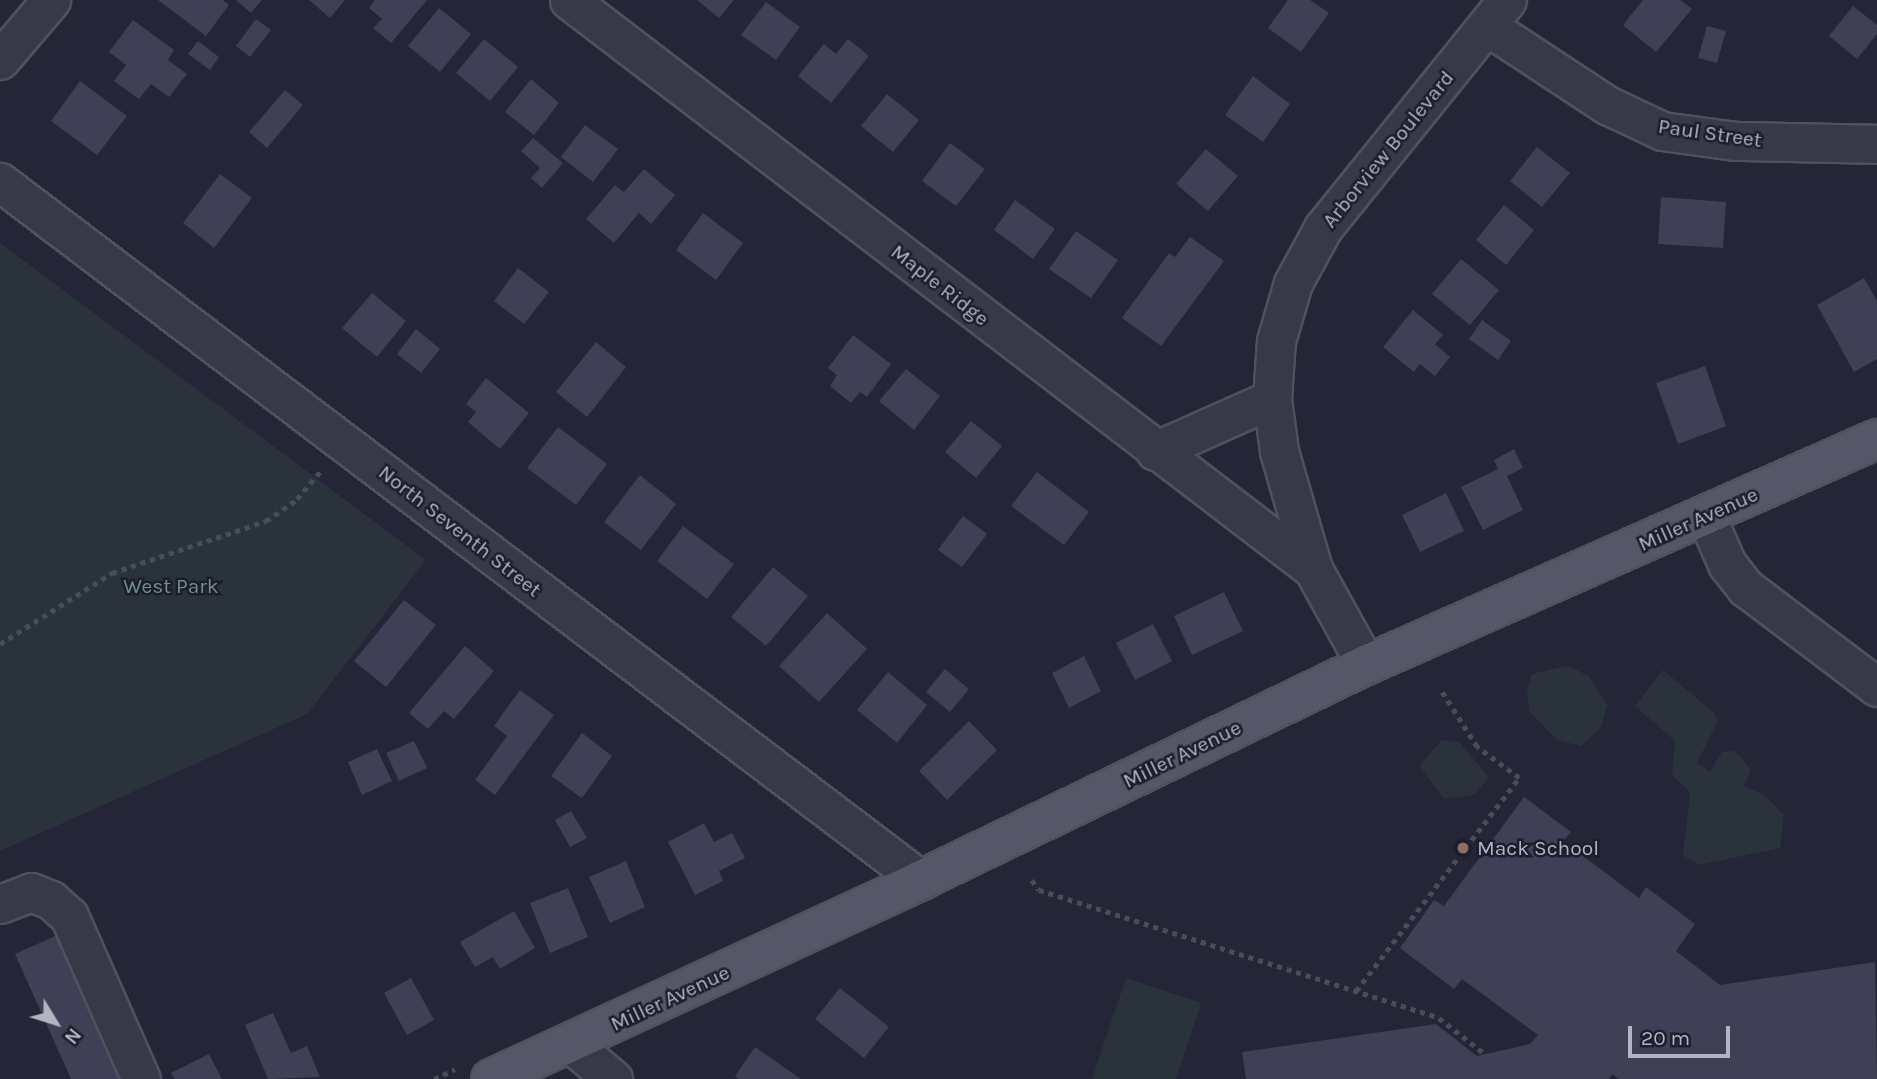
<!DOCTYPE html>
<html>
<head>
<meta charset="utf-8">
<style>
  body { margin:0 }
  #map { position:relative; width:1877px; height:1079px; overflow:hidden; background:#252538; font-family:Karla,sans-serif }
  div>[style] { position:absolute }
  [style*='--x'] { left:calc(var(--x)*1px); top:calc(var(--y)*1px); width:calc(var(--w)*1px); rotate:calc(var(--a)*1deg) }
  .green>* { inset:0; background:#2a333c }
  .building>* { inset:0; background:#3f3f55 }
  .path>* { height:4.5px; margin-top:-2.25px; transform-origin:0; background:repeating-linear-gradient(90deg,#464e58 0 5px,transparent 0 10px) }
  .roads { filter:drop-shadow(2px 0 #505060) drop-shadow(-2px 0 #505060) drop-shadow(0 2px #505060) drop-shadow(0 -2px #505060) }
  .minor>* { height:37px; margin:-18.5px; padding:0 18.5px; transform-origin:18.5px; border-radius:18.5px; background:#383848 }
  .major>* { height:38px; margin:-19px; padding:0 19px; transform-origin:19px; border-radius:19px; background:#565668 }
  .dots>* { width:19px; height:19px; translate:-50% -50%; box-sizing:border-box; border:4px solid #1d1d2d; border-radius:50% }
  span { translate:-50% -50%; white-space:nowrap; text-align:center; line-height:1.15; -webkit-text-stroke:5px #1d1d2d; paint-order:stroke }
  .street-label { font-size:21px; color:#b4b3c4 }
  .park-label { font-size:21px; color:#6d9285 }
  .poi-label { font-size:21px; color:#b4b3c4 }
  .left { translate:0 -50%; text-align:left }
  .north { position:absolute; left:21px; top:988px; width:70px; height:70px; -webkit-text-stroke:5px #1d1d2d; paint-order:stroke; rotate:128deg; font-size:19px; font-weight:700; line-height:28px; text-align:center; color:#b4b3c4 }
  .north::after { content:''; display:block; margin:auto; width:24px; height:32px; background:#b4b3c4; clip-path:polygon(50% 0,100% 100%,50% 72%,0 100%) }
  .scale { position:absolute; left:1628px; top:1026px; width:102px; height:32px; box-sizing:border-box; border:4px solid #b4b3c4; border-top:0; padding-left:9px; font-size:21px; line-height:24px; white-space:nowrap; color:#b4b3c4; -webkit-text-stroke:5px #1d1d2d; paint-order:stroke }
</style>
</head>
<body>
<div id="map">
  <div class="green">
    <i style="clip-path:polygon(0 243px,426px 560px,307px 714px,0 851px)"></i>
    <i style="clip-path:polygon(1567px 666px,1589px 676px,1607px 705px,1601px 727px,1581px 746px,1557px 740px,1529px 711px,1527px 688px,1532px 674px)"></i>
    <i style="clip-path:polygon(1663px 670px,1715px 714px,1717px 722px,1697px 763px,1710px 771px,1722px 752px,1735px 751px,1751px 770px,1744px 786px,1763px 794px,1784px 815px,1780px 848px,1699px 865px,1683px 855px,1690px 792px,1672px 775px,1675px 741px,1635px 706px)"></i>
    <i style="clip-path:polygon(1442px 740px,1459px 742px,1489px 777px,1474px 795px,1444px 799px,1419px 766px)"></i>
    <i style="clip-path:polygon(1126px 978px,1201px 1003px,1176px 1079px,1092px 1079px)"></i>
  </div>
  <div class="building">
    <i style="clip-path:polygon(158px 0,223px 0,229px 5px,206px 36px)"></i>
    <i style="clip-path:polygon(236px 0,262px 0,251px 13px)"></i>
    <i style="clip-path:polygon(309px 0,345px 0,330px 18px)"></i>
    <i style="clip-path:polygon(375px 0,427px 0,391px 43px,373px 28px,382px 19px,369px 8px)"></i>
    <i style="clip-path:polygon(697px 0,734px 0,719px 18px)"></i>
    <i style="clip-path:polygon(1288px 0,1310px 0,1329px 13px,1301px 52px,1268px 28px)"></i>
    <i style="clip-path:polygon(1643px 0,1680px 0,1692px 9px,1656px 52px,1623px 25px)"></i>
    <i style="clip-path:polygon(766px 2px,800px 27px,776px 60px,741px 35px)"></i>
    <i style="clip-path:polygon(1853px 6px,1877px 25px,1877px 34px,1857px 59px,1829px 36px)"></i>
    <i style="clip-path:polygon(439px 8px,471px 34px,440px 72px,408px 46px)"></i>
    <i style="clip-path:polygon(256px 19px,271px 30px,250px 57px,236px 46px)"></i>
    <i style="clip-path:polygon(133px 20px,174px 50px,168px 60px,187px 74px,169px 97px,151px 84px,139px 99px,114px 81px,126px 65px,109px 52px)"></i>
    <i style="clip-path:polygon(1707px 26px,1726px 31px,1717px 63px,1698px 58px)"></i>
    <i style="clip-path:polygon(484px 39px,518px 67px,490px 101px,456px 73px)"></i>
    <i style="clip-path:polygon(848px 39px,869px 56px,831px 103px,798px 76px,824px 44px,836px 54px)"></i>
    <i style="clip-path:polygon(198px 41px,219px 57px,210px 70px,188px 54px)"></i>
    <i style="clip-path:polygon(1253px 76px,1290px 104px,1263px 142px,1225px 115px)"></i>
    <i style="clip-path:polygon(531px 79px,559px 103px,534px 135px,505px 112px)"></i>
    <i style="clip-path:polygon(80px 81px,127px 116px,97px 155px,51px 121px)"></i>
    <i style="clip-path:polygon(285px 90px,303px 105px,267px 148px,249px 132px)"></i>
    <i style="clip-path:polygon(887px 94px,919px 120px,893px 152px,861px 126px)"></i>
    <i style="clip-path:polygon(585px 125px,618px 149px,593px 182px,561px 157px)"></i>
    <i style="clip-path:polygon(533px 138px,563px 163px,542px 188px,531px 178px,540px 168px,521px 151px)"></i>
    <i style="clip-path:polygon(950px 143px,985px 169px,956px 206px,922px 181px)"></i>
    <i style="clip-path:polygon(1537px 147px,1570px 173px,1542px 207px,1510px 181px)"></i>
    <i style="clip-path:polygon(1206px 149px,1238px 176px,1208px 211px,1176px 184px)"></i>
    <i style="clip-path:polygon(644px 169px,675px 195px,651px 224px,639px 213px,614px 243px,586px 219px,615px 185px,624px 192px)"></i>
    <i style="clip-path:polygon(220px 174px,252px 198px,214px 248px,183px 223px)"></i>
    <i style="clip-path:polygon(1661px 197px,1726px 202px,1723px 248px,1658px 244px)"></i>
    <i style="clip-path:polygon(1015px 200px,1055px 229px,1033px 259px,994px 230px)"></i>
    <i style="clip-path:polygon(1504px 205px,1534px 230px,1506px 265px,1476px 240px)"></i>
    <i style="clip-path:polygon(703px 213px,743px 243px,716px 280px,676px 250px)"></i>
    <i style="clip-path:polygon(1076px 231px,1118px 260px,1091px 298px,1049px 269px)"></i>
    <i style="clip-path:polygon(1190px 237px,1224px 261px,1161px 346px,1122px 318px,1169px 253px,1175px 257px)"></i>
    <i style="clip-path:polygon(1461px 259px,1499px 290px,1470px 325px,1432px 294px)"></i>
    <i style="clip-path:polygon(518px 268px,549px 292px,524px 324px,494px 301px)"></i>
    <i style="clip-path:polygon(1864px 278px,1877px 301px,1877px 359px,1854px 372px,1817px 305px)"></i>
    <i style="clip-path:polygon(372px 293px,406px 321px,377px 357px,342px 328px)"></i>
    <i style="clip-path:polygon(1413px 310px,1443px 335px,1435px 344px,1450px 357px,1435px 376px,1420px 364px,1414px 372px,1383px 347px)"></i>
    <i style="clip-path:polygon(1482px 320px,1511px 341px,1498px 360px,1469px 339px)"></i>
    <i style="clip-path:polygon(416px 329px,440px 349px,421px 373px,397px 354px)"></i>
    <i style="clip-path:polygon(853px 335px,891px 364px,867px 397px,860px 392px,851px 403px,830px 386px,837px 375px,828px 368px)"></i>
    <i style="clip-path:polygon(596px 342px,626px 367px,587px 417px,556px 392px)"></i>
    <i style="clip-path:polygon(1705px 366px,1726px 426px,1678px 444px,1656px 383px)"></i>
    <i style="clip-path:polygon(906px 369px,940px 396px,914px 430px,879px 401px)"></i>
    <i style="clip-path:polygon(486px 378px,529px 413px,500px 449px,468px 422px,476px 412px,466px 404px)"></i>
    <i style="clip-path:polygon(971px 421px,1002px 446px,976px 478px,945px 452px)"></i>
    <i style="clip-path:polygon(558px 427px,607px 464px,576px 505px,527px 468px)"></i>
    <i style="clip-path:polygon(1514px 449px,1523px 468px,1507px 476px,1523px 510px,1483px 530px,1461px 487px,1498px 469px,1494px 460px)"></i>
    <i style="clip-path:polygon(1037px 472px,1089px 512px,1064px 545px,1011px 506px)"></i>
    <i style="clip-path:polygon(640px 475px,676px 504px,641px 550px,604px 522px)"></i>
    <i style="clip-path:polygon(1446px 493px,1464px 531px,1420px 552px,1402px 515px)"></i>
    <i style="clip-path:polygon(963px 516px,987px 534px,962px 567px,938px 550px)"></i>
    <i style="clip-path:polygon(683px 526px,734px 564px,707px 599px,657px 561px)"></i>
    <i style="clip-path:polygon(773px 567px,808px 596px,766px 646px,731px 617px)"></i>
    <i style="clip-path:polygon(1224px 592px,1243px 631px,1192px 655px,1174px 616px)"></i>
    <i style="clip-path:polygon(404px 600px,436px 625px,386px 687px,354px 661px)"></i>
    <i style="clip-path:polygon(827px 613px,867px 649px,819px 702px,779px 666px)"></i>
    <i style="clip-path:polygon(1153px 624px,1172px 661px,1135px 680px,1116px 643px)"></i>
    <i style="clip-path:polygon(465px 646px,494px 671px,454px 719px,444px 711px,428px 729px,409px 713px)"></i>
    <i style="clip-path:polygon(1084px 656px,1101px 691px,1069px 708px,1052px 673px)"></i>
    <i style="clip-path:polygon(945px 669px,969px 689px,950px 712px,926px 692px)"></i>
    <i style="clip-path:polygon(888px 672px,927px 705px,897px 743px,857px 710px)"></i>
    <i style="clip-path:polygon(520px 690px,554px 715px,495px 795px,475px 780px,507px 736px,494px 726px)"></i>
    <i style="clip-path:polygon(969px 721px,997px 750px,947px 800px,919px 771px)"></i>
    <i style="clip-path:polygon(582px 733px,612px 756px,582px 798px,551px 776px)"></i>
    <i style="clip-path:polygon(414px 741px,427px 768px,399px 781px,386px 753px)"></i>
    <i style="clip-path:polygon(377px 749px,392px 781px,362px 795px,348px 762px)"></i>
    <i style="clip-path:polygon(1524px 797px,1571px 832px,1563px 841px,1639px 898px,1646px 887px,1695px 924px,1676px 951px,1720px 985px,1875px 962px,1877px 1079px,1619px 1079px,1612px 1074px,1609px 1079px,1246px 1079px,1242px 1052px,1436px 1024px,1477px 1056px,1530px 1044px,1538px 1035px,1462px 979px,1454px 989px,1400px 948px,1434px 900px,1444px 906px)"></i>
    <i style="clip-path:polygon(571px 811px,587px 838px,570px 847px,555px 820px)"></i>
    <i style="clip-path:polygon(704px 823px,714px 842px,732px 833px,745px 858px,719px 871px,723px 881px,695px 895px,668px 842px)"></i>
    <i style="clip-path:polygon(626px 861px,645px 907px,610px 923px,589px 877px)"></i>
    <i style="clip-path:polygon(568px 888px,588px 937px,550px 953px,530px 903px)"></i>
    <i style="clip-path:polygon(514px 911px,535px 948px,500px 969px,493px 957px,475px 967px,460px 942px)"></i>
    <i style="clip-path:polygon(62px 933px,128px 1079px,71px 1079px,15px 954px)"></i>
    <i style="clip-path:polygon(411px 978px,434px 1020px,407px 1035px,384px 993px)"></i>
    <i style="clip-path:polygon(840px 988px,889px 1027px,864px 1058px,815px 1019px)"></i>
    <i style="clip-path:polygon(273px 1013px,291px 1053px,307px 1046px,320px 1077px,268px 1079px,245px 1025px)"></i>
    <i style="clip-path:polygon(755px 1047px,801px 1079px,739px 1079px,735px 1076px)"></i>
    <i style="clip-path:polygon(209px 1054px,222px 1079px,175px 1079px,171px 1073px)"></i>
  </div>
  <div class="path">
    <i style="--x:0;--y:644;--w:133;--a:-32.4"></i>
    <i style="--x:112;--y:573;--w:163;--a:-18.7"></i>
    <i style="--x:266;--y:521;--w:38;--a:-35"></i>
    <i style="--x:297;--y:499;--w:39;--a:-50"></i>
    <i style="--x:1032;--y:880;--w:12;--a:55"></i>
    <i style="--x:1039;--y:890;--w:420;--a:17.7"></i>
    <i style="--x:1439;--y:1018;--w:58;--a:38"></i>
    <i style="--x:1356;--y:991;--w:268;--a:-52.6"></i>
    <i style="--x:1519;--y:778;--w:52;--a:-143.6"></i>
    <i style="--x:1477;--y:747;--w:65;--a:-122.5"></i>
    <i style="--x:434;--y:1079;--w:23;--a:-25"></i>
  </div>
  <div class="roads">
    <div class="minor">
      <i style="--x:569;--y:0;--w:937;--a:37.41"></i>
      <i style="--x:1487;--y:26;--w:144;--a:33.4"></i>
      <i style="--x:1607;--y:105;--w:61;--a:25.3"></i>
      <i style="--x:1662;--y:131;--w:75;--a:7.7"></i>
      <i style="--x:1736;--y:141;--w:141;--a:1.2"></i>
      <i style="--x:0;--y:60;--w:79;--a:-49.6"></i>
      <i style="--x:0;--y:182;--w:1156;--a:37.16"></i>
      <i style="--x:1155;--y:451;--w:128;--a:-24"></i>
      <i style="--x:1706;--y:516;--w:52;--a:66.4"></i>
      <i style="--x:1727;--y:564;--w:31;--a:52"></i>
      <i style="--x:1746;--y:588;--w:164;--a:37.1"></i>
      <i style="--x:1366;--y:665;--w:110;--a:-118.9"></i>
      <i style="--x:1313;--y:569;--w:123;--a:-106.1"></i>
      <i style="--x:1279;--y:451;--w:52;--a:-97.7"></i>
      <i style="--x:1272;--y:399;--w:58;--a:-86.1"></i>
      <i style="--x:1276;--y:341;--w:60;--a:-73.7"></i>
      <i style="--x:1293;--y:283;--w:63;--a:-61.4"></i>
      <i style="--x:1323;--y:228;--w:293;--a:-51.1"></i>
      <i style="--x:0;--y:904;--w:33;--a:-21"></i>
      <i style="--x:31;--y:892;--w:22;--a:22"></i>
      <i style="--x:51;--y:900;--w:24;--a:42"></i>
      <i style="--x:69;--y:916;--w:178;--a:66.2"></i>
      <i style="--x:571;--y:1044;--w:55;--a:39.8"></i>
    </div>
    <div class="major">
      <i style="--x:491;--y:1079;--w:474;--a:-24.8"></i>
      <i style="--x:921;--y:880;--w:494;--a:-25.8"></i>
      <i style="--x:1366;--y:665;--w:559;--a:-23.86"></i>
    </div>
  </div>
  <div class="dots">
    <i style="left:1463px;top:848px;background:#8d6e63"></i>
  </div>
  <div class="street-label">
    <span style="left:1710px;top:133px;rotate:8deg">Paul Street</span>
    <span style="left:1388px;top:149px;rotate:-51deg">Arborview Boulevard</span>
    <span style="left:940px;top:285px;rotate:38deg">Maple Ridge</span>
    <span style="left:1698px;top:519px;rotate:-24deg">Miller Avenue</span>
    <span style="left:460px;top:531px;rotate:38deg">North Seventh Street</span>
    <span style="left:1182px;top:754px;rotate:-26deg">Miller Avenue</span>
    <span style="left:670px;top:998px;rotate:-25deg">Miller Avenue</span>
  </div>
  <div class="park-label">
    <span style="left:171px;top:586px">West Park</span>
  </div>
  <div class="poi-label">
    <span class="left" style="left:1477px;top:848px">Mack School</span>
  </div>
  <div class="north">N</div>
  <div class="scale">20 m</div>
</div>
</body>
</html>
